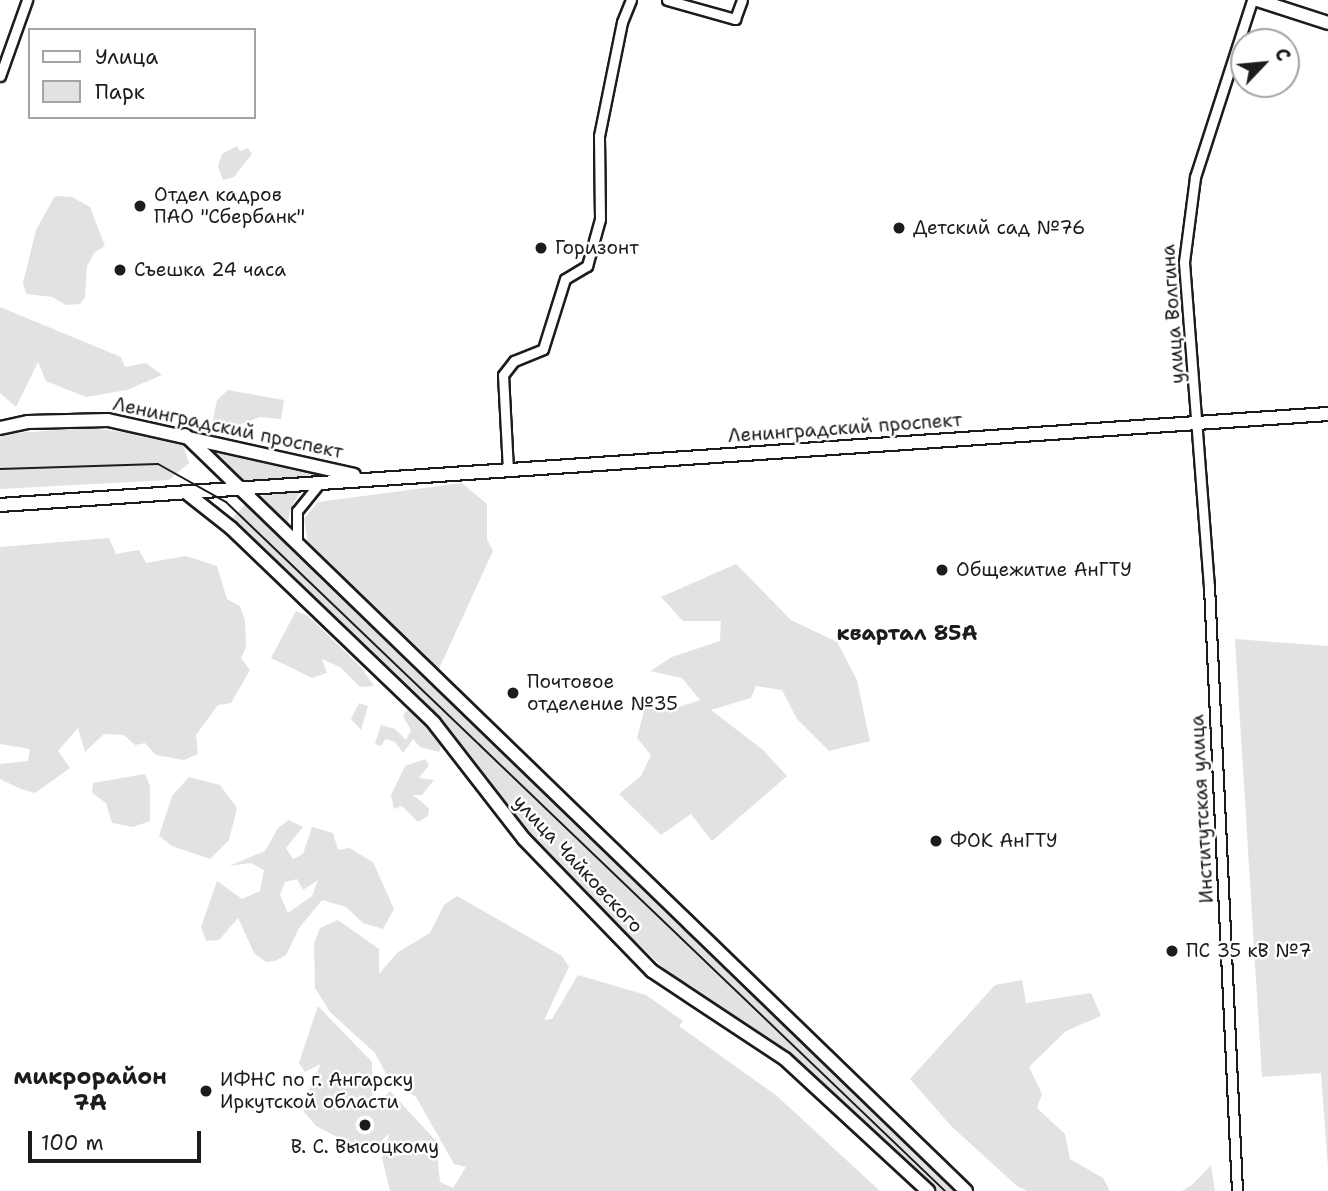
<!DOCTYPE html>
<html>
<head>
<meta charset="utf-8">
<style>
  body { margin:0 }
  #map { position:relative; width:1328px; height:1191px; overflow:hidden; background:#fff; font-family:"Shantell Sans",sans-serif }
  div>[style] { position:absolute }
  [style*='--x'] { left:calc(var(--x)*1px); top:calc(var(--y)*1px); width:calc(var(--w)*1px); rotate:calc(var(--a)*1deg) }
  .green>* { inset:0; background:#e2e2e2 }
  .roads { filter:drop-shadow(2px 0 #1c1c1c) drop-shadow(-2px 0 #1c1c1c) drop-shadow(0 2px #1c1c1c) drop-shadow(0 -2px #1c1c1c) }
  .street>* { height:9px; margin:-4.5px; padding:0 4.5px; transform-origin:4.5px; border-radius:4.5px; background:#fff }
  .secondary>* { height:12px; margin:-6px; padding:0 6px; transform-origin:6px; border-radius:6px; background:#fff }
  .tram>* { height:2px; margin:-1px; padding:0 1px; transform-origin:1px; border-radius:1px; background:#1c1c1c }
  .dots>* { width:19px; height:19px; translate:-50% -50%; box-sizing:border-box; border:4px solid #fff; border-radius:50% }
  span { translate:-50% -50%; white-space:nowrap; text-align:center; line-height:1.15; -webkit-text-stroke:5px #fff; paint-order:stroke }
  .poi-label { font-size:19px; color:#1c1c1c }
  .left { translate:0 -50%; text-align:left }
  .street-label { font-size:19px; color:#1c1c1c }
  .neighbourhood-label { font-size:21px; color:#1c1c1c; font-weight:700 }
  .quarter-label { font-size:23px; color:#1c1c1c; font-weight:700 }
  .legend { position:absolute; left:28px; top:28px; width:228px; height:91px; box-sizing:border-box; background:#fff; border:2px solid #a4a4a4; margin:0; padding:9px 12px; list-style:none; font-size:21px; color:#1c1c1c }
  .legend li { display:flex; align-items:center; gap:14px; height:35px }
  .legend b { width:35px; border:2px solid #a4a4a4 }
  .north { position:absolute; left:1230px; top:28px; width:70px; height:70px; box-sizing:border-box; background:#fff; border:2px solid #a4a4a4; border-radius:50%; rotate:64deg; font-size:19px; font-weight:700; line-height:28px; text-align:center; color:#1c1c1c }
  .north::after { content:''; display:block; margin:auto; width:24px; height:32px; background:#1c1c1c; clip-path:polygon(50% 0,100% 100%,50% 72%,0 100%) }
  .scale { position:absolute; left:28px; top:1131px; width:173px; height:32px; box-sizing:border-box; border:4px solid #1c1c1c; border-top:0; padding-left:9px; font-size:21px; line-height:24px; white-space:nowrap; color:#1c1c1c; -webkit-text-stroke:5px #fff; paint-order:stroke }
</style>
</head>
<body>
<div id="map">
  <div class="green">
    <i style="clip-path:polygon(237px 146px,240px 151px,248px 148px,252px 154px,234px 177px,223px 180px,218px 166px,222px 154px)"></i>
    <i style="clip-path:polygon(55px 196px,72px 197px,90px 207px,105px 246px,95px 252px,87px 266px,85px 297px,80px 304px,66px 305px,52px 297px,26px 294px,23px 283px,36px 230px)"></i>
    <i style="clip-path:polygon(0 307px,121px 357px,125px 367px,146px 363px,162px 375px,127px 390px,86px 397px,46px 381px,38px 362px,16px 407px,0 393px)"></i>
    <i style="clip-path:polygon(228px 390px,284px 400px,281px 419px,260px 417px,227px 429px,211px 428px,217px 400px)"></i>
    <i style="clip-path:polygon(89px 428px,181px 439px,189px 463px,169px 480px,0 489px,0 434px)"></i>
    <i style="clip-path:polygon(202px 444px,328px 475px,242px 483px)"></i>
    <i style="clip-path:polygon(462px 483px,487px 504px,487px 539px,493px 551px,438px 671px,309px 550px,304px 519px,318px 502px)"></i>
    <i style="clip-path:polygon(301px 490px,290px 510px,287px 529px,254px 497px)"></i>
    <i style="clip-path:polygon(245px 505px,956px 1191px,933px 1191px,788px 1053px,671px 975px,633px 939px,495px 799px,438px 716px,232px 518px)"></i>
    <i style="clip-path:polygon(109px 538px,116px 554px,139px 550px,146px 563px,186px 556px,217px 566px,227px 599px,240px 606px,245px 621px,246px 647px,241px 658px,250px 670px,231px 703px,218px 705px,196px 735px,198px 754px,184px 760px,156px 755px,145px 743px,135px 745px,124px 735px,104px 734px,85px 752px,78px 728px,58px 751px,70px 768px,35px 793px,21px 789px,0 779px,0 764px,28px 761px,30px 749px,0 744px,0 547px)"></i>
    <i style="clip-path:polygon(736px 564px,791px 620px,837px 642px,857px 680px,870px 741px,829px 751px,797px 719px,782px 690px,756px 686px,751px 698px,711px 710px,763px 750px,787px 776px,712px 841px,691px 814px,661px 835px,619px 794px,641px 776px,651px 755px,637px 738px,645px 707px,673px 709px,700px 700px,682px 678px,650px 671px,672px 657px,720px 641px,721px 621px,683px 621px,661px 597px)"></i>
    <i style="clip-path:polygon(296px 611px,308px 616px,361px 667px,374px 686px,360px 687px,340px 667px,322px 659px,327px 673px,312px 678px,271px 658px)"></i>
    <i style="clip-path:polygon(1235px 639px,1328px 646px,1328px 1169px,1321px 1073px,1262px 1077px)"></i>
    <i style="clip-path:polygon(359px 703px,368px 706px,361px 730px,351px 719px)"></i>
    <i style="clip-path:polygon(408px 709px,427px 726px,441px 746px,439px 752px,420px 747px,413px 739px,403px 753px,395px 742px,386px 739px,381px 746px,375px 744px,381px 725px,395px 729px,406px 740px,411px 730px,403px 716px)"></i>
    <i style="clip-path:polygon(425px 759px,429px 765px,419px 778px,434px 780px,422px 795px,413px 795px,429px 808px,428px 816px,418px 822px,402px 806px,394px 809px,391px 795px,405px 766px)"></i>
    <i style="clip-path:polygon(145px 774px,150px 786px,150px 821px,133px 827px,112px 823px,106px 803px,92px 793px,93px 783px)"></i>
    <i style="clip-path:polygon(189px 777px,220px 785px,237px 808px,229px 840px,210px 859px,172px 846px,159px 836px,172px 796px)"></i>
    <i style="clip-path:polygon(evenodd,289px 820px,303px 827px,286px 848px,293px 859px,303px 854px,312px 827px,333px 833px,338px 850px,349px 848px,373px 862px,394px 909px,383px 929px,363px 923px,346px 907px,322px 900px,299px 928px,286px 955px,275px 961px,266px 962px,254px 953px,238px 918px,219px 940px,206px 941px,201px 927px,217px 881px,242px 899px,260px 891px,264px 870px,251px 863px,229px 866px,265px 851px,278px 828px,289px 820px,297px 879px,303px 890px,318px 880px,312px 896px,288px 913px,280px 895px,285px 882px,297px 879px)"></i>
    <i style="clip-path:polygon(457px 896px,562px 956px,569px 967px,544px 1020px,552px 1019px,578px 975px,646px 995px,683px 1021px,679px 1026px,777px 1096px,880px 1191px,390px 1191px,382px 1158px,390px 1133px,368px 1153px,316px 1126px,304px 1112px,303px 1100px,321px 1064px,305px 1072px,299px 1063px,318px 1006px,372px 1062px,373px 1109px,390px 1091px,436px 1141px,440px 1182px,453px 1188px,466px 1167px,454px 1164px,416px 1097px,389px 1079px,375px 1053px,330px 1012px,315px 988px,314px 944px,320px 928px,338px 920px,379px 949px,379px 974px,398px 952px,430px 933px,444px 905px)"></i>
    <i style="clip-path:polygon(1022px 980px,1026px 1003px,1091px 993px,1101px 1016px,1066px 1031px,1029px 1067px,1042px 1094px,1037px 1108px,1065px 1134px,1070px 1159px,1103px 1178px,1110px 1191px,1027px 1191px,1017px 1186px,951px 1126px,910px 1079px,995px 985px)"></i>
    <i style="clip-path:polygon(1211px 1165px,1215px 1191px,1182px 1191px,1193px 1184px)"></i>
  </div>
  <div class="roads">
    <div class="street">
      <i style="--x:667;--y:0;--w:71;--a:15.6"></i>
      <i style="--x:735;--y:19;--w:20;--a:-70"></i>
      <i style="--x:0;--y:76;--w:81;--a:-70.4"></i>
      <i style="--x:508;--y:470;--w:95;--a:-93"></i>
      <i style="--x:503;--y:375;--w:18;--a:-52"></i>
      <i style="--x:514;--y:361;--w:31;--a:-22"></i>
      <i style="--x:543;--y:349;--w:73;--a:-72.6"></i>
      <i style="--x:565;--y:279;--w:26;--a:-31"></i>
      <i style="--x:587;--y:266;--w:49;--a:-74.5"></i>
      <i style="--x:600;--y:219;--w:83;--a:-90.7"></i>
      <i style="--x:599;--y:136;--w:116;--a:-78.6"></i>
      <i style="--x:622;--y:22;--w:24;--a:-68"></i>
      <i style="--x:297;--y:543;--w:32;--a:-90"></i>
      <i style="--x:297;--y:511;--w:36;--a:-51"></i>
      <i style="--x:1237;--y:1191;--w:605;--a:-92.65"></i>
      <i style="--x:1209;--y:587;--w:326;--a:-94.4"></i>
      <i style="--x:1184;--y:262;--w:86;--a:-82.6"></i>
      <i style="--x:1195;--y:177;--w:186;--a:-72.1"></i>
    </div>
    <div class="secondary">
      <i style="--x:1257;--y:0;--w:75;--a:17.9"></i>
      <i style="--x:0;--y:428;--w:29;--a:-12"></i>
      <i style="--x:28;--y:422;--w:80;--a:-1.4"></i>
      <i style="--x:108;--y:420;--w:252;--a:12.6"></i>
      <i style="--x:185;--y:435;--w:1087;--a:44.07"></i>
      <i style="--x:188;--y:494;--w:55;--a:38.3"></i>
      <i style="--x:231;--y:528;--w:281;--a:43.8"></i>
      <i style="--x:434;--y:723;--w:147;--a:52.2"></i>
      <i style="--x:524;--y:839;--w:184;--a:45.9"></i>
      <i style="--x:652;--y:971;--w:159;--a:33.5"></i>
      <i style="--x:785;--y:1059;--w:195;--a:42.7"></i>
      <i style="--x:0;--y:505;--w:1331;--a:-3.92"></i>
    </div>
  </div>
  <div class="tram">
    <i style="--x:0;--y:469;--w:158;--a:-1.8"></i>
    <i style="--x:158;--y:464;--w:78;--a:29.2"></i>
    <i style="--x:226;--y:502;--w:996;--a:43.78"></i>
  </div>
  <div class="dots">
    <i style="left:140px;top:206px;background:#1c1c1c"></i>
    <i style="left:899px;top:228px;background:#1c1c1c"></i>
    <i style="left:541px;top:248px;background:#1c1c1c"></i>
    <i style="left:120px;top:270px;background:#1c1c1c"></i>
    <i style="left:942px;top:570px;background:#1c1c1c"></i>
    <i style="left:513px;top:693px;background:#1c1c1c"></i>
    <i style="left:936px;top:841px;background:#1c1c1c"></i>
    <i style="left:1172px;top:951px;background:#1c1c1c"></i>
    <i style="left:206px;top:1091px;background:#1c1c1c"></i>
    <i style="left:365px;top:1125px;background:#1c1c1c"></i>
  </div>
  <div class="poi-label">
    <span class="left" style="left:154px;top:206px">Отдел кадров<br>ПАО "Сбербанк"</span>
    <span class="left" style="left:913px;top:228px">Детский сад №76</span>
    <span class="left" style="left:555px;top:248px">Горизонт</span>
    <span class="left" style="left:134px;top:270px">Съешка 24 часа</span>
    <span class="left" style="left:956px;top:570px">Общежитие АнГТУ</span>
    <span class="left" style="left:527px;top:693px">Почтовое<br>отделение №35</span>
    <span class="left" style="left:950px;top:841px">ФОК АнГТУ</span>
    <span class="left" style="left:1186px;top:951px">ПС 35 кВ №7</span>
    <span class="left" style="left:220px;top:1091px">ИФНС по г. Ангарску<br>Иркутской области</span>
    <span style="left:365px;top:1147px">В. С. Высоцкому</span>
  </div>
  <div class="street-label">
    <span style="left:1173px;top:314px;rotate:-94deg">улица Волгина</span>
    <span style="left:228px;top:428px;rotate:12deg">Ленинградский проспект</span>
    <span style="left:845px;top:428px;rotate:-4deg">Ленинградский проспект</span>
    <span style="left:1202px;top:809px;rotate:-93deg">Институтская улица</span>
    <span style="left:578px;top:864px;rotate:47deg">улица Чайковского</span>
  </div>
  <div class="neighbourhood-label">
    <span style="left:907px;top:633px">квартал 85А</span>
  </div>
  <div class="quarter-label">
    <span style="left:90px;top:1089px">микрорайон<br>7А</span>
  </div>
  <ul class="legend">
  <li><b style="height:9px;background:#fff"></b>Улица</li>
  <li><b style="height:19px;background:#e2e2e2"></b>Парк</li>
  </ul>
  <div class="north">С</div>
  <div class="scale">100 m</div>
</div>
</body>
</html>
